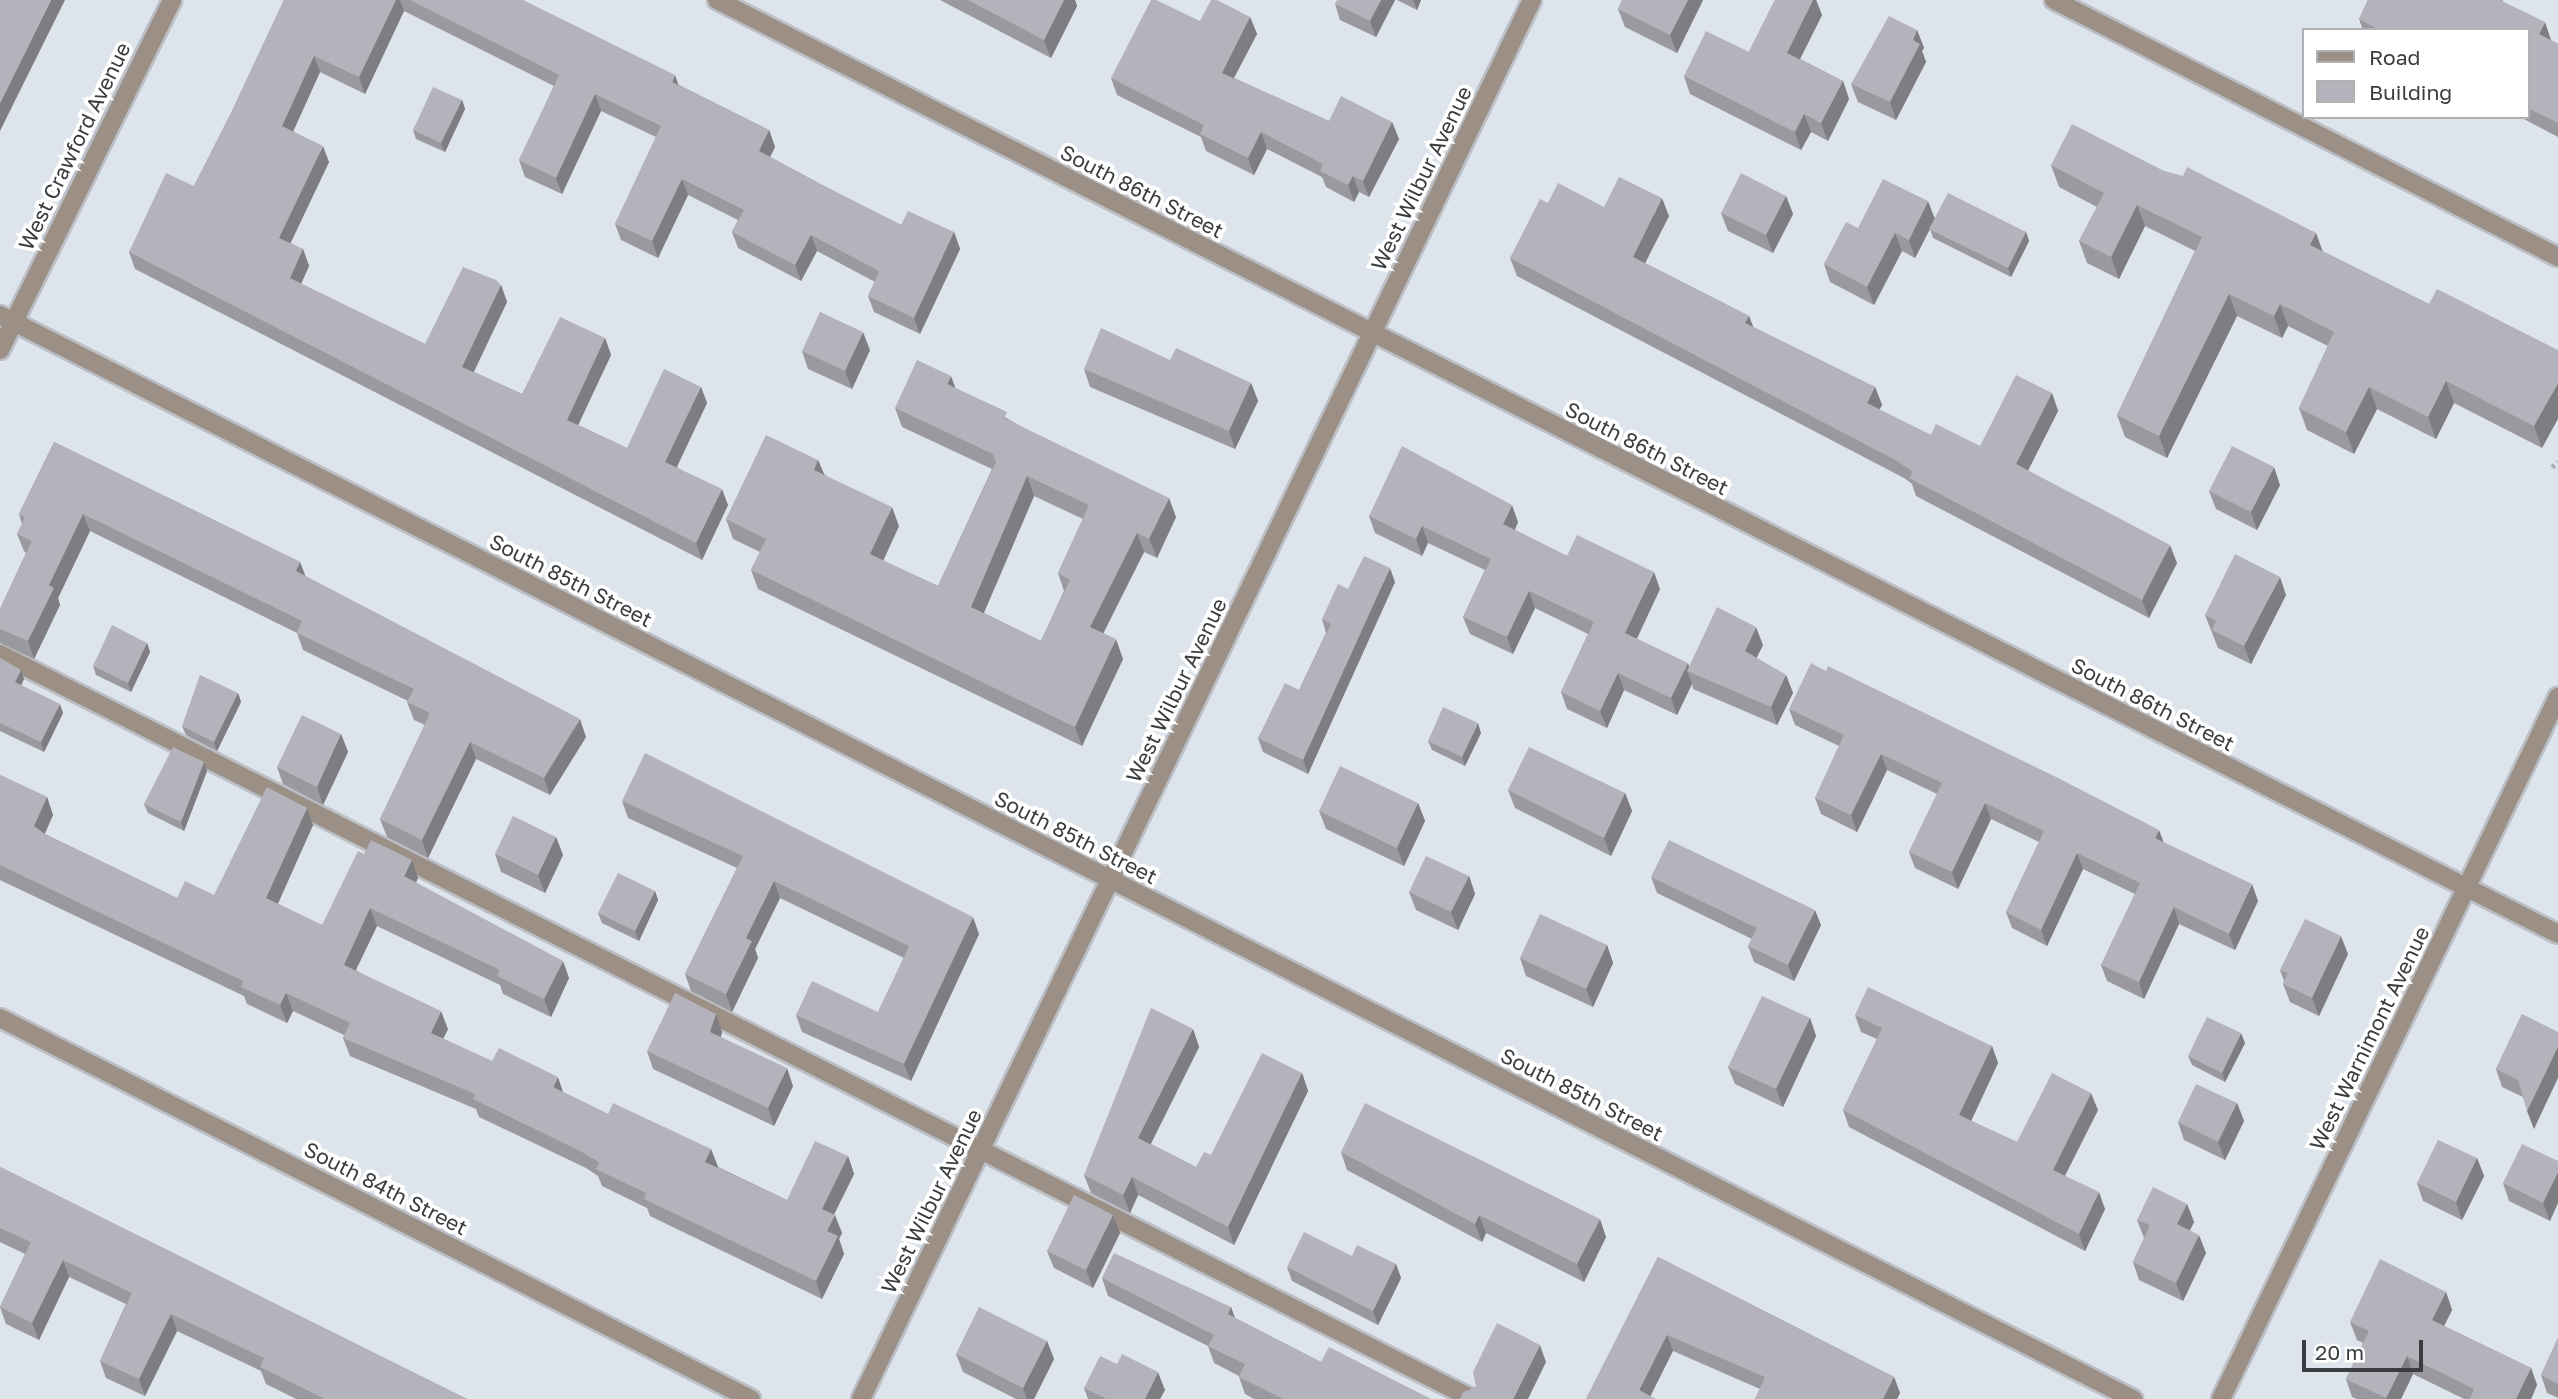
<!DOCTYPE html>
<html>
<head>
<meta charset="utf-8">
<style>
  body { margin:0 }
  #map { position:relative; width:2558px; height:1399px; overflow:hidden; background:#dee4eb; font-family:"Golos Text",sans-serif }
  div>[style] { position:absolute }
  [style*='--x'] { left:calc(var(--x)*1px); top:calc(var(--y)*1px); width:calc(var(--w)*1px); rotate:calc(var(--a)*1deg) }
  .path>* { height:4.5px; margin-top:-2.25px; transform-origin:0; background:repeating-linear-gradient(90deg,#abb0b5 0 3.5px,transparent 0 7px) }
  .roads { filter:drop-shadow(2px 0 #babfc5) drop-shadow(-2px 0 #babfc5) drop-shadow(0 2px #babfc5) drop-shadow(0 -2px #babfc5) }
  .minor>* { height:18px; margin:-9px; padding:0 9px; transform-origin:9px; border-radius:9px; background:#9b8f86 }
  .wall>* { inset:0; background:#9b99a0 }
  .shaded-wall>* { inset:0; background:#7e7d82 }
  .building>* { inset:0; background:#b4b2ba }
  span { translate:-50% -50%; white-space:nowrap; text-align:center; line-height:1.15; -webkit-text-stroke:7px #fff; paint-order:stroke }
  .street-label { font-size:21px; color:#3a3d40 }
  .legend { position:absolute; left:2302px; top:28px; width:228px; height:91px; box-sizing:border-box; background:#fff; border:2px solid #b0b1b3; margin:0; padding:9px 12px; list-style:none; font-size:21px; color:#3a3d40 }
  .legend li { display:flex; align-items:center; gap:14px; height:35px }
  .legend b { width:35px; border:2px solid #b0b1b3 }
  .scale { position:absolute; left:2302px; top:1340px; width:121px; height:32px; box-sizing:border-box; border:4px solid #3a3d40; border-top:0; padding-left:9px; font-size:21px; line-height:24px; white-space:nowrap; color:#3a3d40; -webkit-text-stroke:5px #fff; paint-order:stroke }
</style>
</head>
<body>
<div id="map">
  <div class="path">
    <i style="--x:2552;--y:467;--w:8;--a:-45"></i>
  </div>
  <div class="roads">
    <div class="minor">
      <i style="--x:717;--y:0;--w:2064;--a:26.9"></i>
      <i style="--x:2054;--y:0;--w:566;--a:27.02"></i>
      <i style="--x:0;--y:315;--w:2393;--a:26.94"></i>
      <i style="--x:0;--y:350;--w:390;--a:-63.8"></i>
      <i style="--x:0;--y:654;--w:1651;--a:26.83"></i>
      <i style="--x:0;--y:1018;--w:842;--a:26.9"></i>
      <i style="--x:861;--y:1399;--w:1552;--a:-64.38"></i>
      <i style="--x:2221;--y:1399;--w:779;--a:-64.36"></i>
    </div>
  </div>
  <div class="wall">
    <i style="clip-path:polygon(284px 0,523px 0,679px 85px,769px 130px,775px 147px,770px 157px,826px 187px,901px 225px,954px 232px,960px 249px,920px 334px,874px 312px,868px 296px,875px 282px,817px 251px,801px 281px,738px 248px,732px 232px,738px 220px,688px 195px,658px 258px,621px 240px,615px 224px,656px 137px,601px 111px,562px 194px,525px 177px,519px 160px,554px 86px,404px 11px,365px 94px,320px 72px,293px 131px,329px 162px,290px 243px,303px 249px,309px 266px,301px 284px,425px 344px,501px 285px,507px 302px,474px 372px,522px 394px,605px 338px,611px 355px,578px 425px,627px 448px,701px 387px,707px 403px,677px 467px,728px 505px,702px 560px,135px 269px,129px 252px,194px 186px,232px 111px)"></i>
    <i style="clip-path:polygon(940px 0,1075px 0,1077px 6px,1051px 58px)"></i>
    <i style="clip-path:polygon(1395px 0,1376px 37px,1340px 20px,1335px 4px)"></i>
    <i style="clip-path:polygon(1397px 0,1421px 0,1417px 10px)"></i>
    <i style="clip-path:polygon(1622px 0,1703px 0,1677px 53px,1625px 27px,1618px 9px)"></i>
    <i style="clip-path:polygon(1775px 0,1816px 0,1822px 15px,1800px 59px,1843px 81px,1849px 99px,1828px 141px,1811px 132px,1801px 150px,1690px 94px,1684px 76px,1749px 52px)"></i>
    <i style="clip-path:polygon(2368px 0,2503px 0,2502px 1px,2551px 40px,2558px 44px,2558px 137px,2520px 117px,2528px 117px,2528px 30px,2363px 30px,2359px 19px)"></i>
    <i style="clip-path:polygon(1250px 17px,1257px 34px,1234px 78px,1329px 121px,1392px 122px,1399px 139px,1369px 197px,1359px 192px,1354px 202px,1326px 187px,1322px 177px,1267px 149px,1254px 175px,1206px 151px,1201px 137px,1117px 95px,1111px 78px,1200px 21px)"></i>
    <i style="clip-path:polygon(1917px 30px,1924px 48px,1922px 51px,1926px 62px,1896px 120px,1858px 102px,1851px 84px)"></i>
    <i style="clip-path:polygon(462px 100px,465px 109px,445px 152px,416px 139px,413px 130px)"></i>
    <i style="clip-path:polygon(2051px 165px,2164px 171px,2316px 233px,2322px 251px,2429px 304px,2558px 350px,2542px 448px,2454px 403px,2436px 439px,2377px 409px,2354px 454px,2307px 430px,2299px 408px,2328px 346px,2288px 326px,2282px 338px,2237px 316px,2167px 458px,2125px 437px,2117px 415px,2195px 251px,2145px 226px,2119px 279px,2087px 263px,2079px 241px,2097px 207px,2059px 187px)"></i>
    <i style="clip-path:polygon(1786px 196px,1793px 214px,1773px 253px,1728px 231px,1721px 213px)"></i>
    <i style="clip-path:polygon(1548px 203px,1604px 207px,1669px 216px,1645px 263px,1749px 316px,1753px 327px,1875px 387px,1882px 405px,1879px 410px,1931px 435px,1980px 446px,2052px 393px,2058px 411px,2028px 471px,2177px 563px,2149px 618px,1916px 496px,1912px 484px,1904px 478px,1517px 276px,1510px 258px)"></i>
    <i style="clip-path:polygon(1935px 218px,2026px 232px,2029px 241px,2011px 277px,1933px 238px,1930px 229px,1915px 258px,1902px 251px,1874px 305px,1830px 282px,1824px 264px,1858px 228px)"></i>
    <i style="clip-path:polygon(870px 350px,852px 389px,808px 369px,802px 351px)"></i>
    <i style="clip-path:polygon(1170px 360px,1251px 383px,1258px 401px,1235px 449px,1090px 387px,1084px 369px)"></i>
    <i style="clip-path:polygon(evenodd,955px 388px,1176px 517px,1157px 558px,1144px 552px,1103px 633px,1123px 659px,1082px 746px,758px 589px,751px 570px,760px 552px,733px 539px,726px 519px,818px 460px,824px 474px,899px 526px,883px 561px,938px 586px,992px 469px,902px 427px,895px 408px,955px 388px,1034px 496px,1083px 519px,1058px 573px,1064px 591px,1041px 641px,984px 613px,1034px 496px)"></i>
    <i style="clip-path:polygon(54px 442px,300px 562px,305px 576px,586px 737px,550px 795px,476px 759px,428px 858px,387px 837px,380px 819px,425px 725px,414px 720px,407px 702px,408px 701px,303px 650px,297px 633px,90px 531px,58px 598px,60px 605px,34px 659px,0 643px,0 609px,26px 553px,24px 551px,17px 534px,22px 524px,19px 514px)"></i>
    <i style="clip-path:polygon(2280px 485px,2257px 530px,2216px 509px,2209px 491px)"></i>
    <i style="clip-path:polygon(1369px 516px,1518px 522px,1515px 530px,1567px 556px,1660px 589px,1637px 639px,1689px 667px,1763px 645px,1756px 658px,1786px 675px,1793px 693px,1777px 725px,1693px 689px,1692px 684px,1677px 715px,1624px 690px,1607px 728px,1567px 709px,1561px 692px,1588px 634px,1535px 608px,1513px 654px,1470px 634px,1463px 617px,1485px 570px,1428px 543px,1422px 556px,1375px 533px)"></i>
    <i style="clip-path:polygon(1395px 582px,1308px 774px,1263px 752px,1258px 738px,1299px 690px,1326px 633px,1322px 619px,1348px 589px)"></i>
    <i style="clip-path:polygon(2286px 595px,2251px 664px,2218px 648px,2205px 615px)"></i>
    <i style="clip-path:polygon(147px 643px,150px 652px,131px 692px,96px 675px,93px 666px)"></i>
    <i style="clip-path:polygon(0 658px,24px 679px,21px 685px,63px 713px,44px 752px,0 731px)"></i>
    <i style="clip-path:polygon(238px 693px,241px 702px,217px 751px,186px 735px,182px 726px)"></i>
    <i style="clip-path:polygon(1789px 709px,2163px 842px,2258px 901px,2235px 950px,2179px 924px,2144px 999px,2107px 981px,2101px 965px,2135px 894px,2083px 869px,2047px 946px,2012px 928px,2006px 912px,2039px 842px,1991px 819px,1958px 889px,1915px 868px,1909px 852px,1937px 794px,1887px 770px,1857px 832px,1821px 814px,1815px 798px,1839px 746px,1795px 725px)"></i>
    <i style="clip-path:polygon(1481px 733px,1465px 766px,1432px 750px,1428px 741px)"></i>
    <i style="clip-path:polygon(341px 734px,348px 752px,323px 805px,283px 784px,277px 767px)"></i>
    <i style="clip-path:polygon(204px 762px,207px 771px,184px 831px,148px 813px,144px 804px)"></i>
    <i style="clip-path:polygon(0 775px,47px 797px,53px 815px,45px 834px,177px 898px,214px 895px,307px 808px,313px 825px,278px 904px,322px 925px,418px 878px,416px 883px,569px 978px,551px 1017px,503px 994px,500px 985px,377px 926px,356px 970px,448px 1029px,443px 1039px,492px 1061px,563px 1092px,608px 1114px,711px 1149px,718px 1167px,787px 1200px,848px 1156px,854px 1174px,834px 1215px,842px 1233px,839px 1239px,844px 1254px,822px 1299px,650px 1216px,647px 1208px,602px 1186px,598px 1176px,586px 1168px,479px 1117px,476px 1109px,350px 1056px,343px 1038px,344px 1035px,293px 1011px,287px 1023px,247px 1004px,244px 996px,0 880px)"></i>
    <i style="clip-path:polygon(1508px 790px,1625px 793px,1632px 811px,1611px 856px,1515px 808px)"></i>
    <i style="clip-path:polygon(622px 801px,979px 934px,911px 1081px,802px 1032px,796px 1015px,878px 1012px,904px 958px,780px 898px,755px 949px,758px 958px,732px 1012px,691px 991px,685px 974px,737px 868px,628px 818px)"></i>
    <i style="clip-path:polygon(1418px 803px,1425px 821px,1404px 866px,1326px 829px,1319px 811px)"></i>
    <i style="clip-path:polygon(556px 837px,563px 855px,545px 893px,501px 872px,495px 854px)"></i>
    <i style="clip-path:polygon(1469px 876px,1475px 894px,1458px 930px,1416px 910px,1409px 892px)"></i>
    <i style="clip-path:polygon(1651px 877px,1821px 925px,1794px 981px,1754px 962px,1748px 946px,1752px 939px,1657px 893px)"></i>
    <i style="clip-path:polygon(655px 891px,658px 900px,639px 941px,602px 923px,598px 913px)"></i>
    <i style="clip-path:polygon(1607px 945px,1613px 963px,1593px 1007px,1526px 976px,1520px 958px)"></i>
    <i style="clip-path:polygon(2348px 954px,2319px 1016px,2290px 1002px,2283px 984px,2284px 981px,2280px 970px)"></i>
    <i style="clip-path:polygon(716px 1014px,722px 1032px,721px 1037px,793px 1086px,774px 1126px,653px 1069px,647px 1051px)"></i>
    <i style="clip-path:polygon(2522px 1014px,2534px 1129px,2523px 1097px,2502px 1087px,2496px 1069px)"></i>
    <i style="clip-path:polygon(1855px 1015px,1992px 1046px,1998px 1063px,1971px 1121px,2017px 1142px,2098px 1110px,2065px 1176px,2105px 1209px,2085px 1251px,1849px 1127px,1843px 1110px,1877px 1039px,1861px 1032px)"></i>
    <i style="clip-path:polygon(1810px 1018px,1816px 1036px,1783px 1107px,1735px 1084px,1728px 1067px)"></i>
    <i style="clip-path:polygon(1193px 1029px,1199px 1047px,1151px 1144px,1196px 1167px,1211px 1155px,1302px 1073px,1308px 1091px,1234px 1245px,1138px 1195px,1130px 1213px,1091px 1193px,1084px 1175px)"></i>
    <i style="clip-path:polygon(2245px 1043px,2225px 1082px,2192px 1065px,2188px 1056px)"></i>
    <i style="clip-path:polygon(2237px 1103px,2244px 1121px,2225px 1160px,2184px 1140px,2178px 1122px)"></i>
    <i style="clip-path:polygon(1341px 1152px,1606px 1237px,1584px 1282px,1486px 1233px,1482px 1242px,1347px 1170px)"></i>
    <i style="clip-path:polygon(2477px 1158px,2484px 1176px,2462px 1220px,2423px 1201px,2417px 1183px)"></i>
    <i style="clip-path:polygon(2558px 1161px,2550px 1221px,2509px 1201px,2503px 1183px)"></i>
    <i style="clip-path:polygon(0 1167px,467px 1399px,296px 1399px,266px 1384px,261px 1371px,177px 1331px,145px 1396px,106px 1378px,100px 1361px,126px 1304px,69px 1277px,39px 1340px,6px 1324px,0 1307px,25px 1254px,0 1242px)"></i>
    <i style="clip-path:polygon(2187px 1204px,2194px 1222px,2190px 1230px,2206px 1253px,2183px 1301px,2139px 1280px,2133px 1262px,2144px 1238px,2137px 1220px)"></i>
    <i style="clip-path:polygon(1113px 1215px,1120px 1233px,1093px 1288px,1054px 1268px,1047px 1251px)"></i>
    <i style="clip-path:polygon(1352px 1256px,1396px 1264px,1401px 1278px,1378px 1325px,1292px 1281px,1287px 1267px)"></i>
    <i style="clip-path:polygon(1658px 1257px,1894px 1377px,1900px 1393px,1897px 1399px,1755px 1399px,1760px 1389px,1673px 1351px,1586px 1399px)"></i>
    <i style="clip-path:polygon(1102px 1278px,1231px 1307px,1235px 1318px,1321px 1362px,1431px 1399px,1254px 1399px,1245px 1394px,1239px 1377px,1239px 1376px,1214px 1363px,1208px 1346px,1108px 1296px)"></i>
    <i style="clip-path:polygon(2446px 1292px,2452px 1310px,2444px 1326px,2531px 1368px,2537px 1385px,2531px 1399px,2464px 1399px,2413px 1374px,2401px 1399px,2357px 1399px,2352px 1397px,2346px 1379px,2363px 1343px,2357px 1340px,2350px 1322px)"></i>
    <i style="clip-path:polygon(2558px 1338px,2558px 1398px,2547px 1393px,2541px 1375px)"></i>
    <i style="clip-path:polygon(1047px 1341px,1054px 1359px,1034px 1399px,1016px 1399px,963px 1372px,956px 1354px)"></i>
    <i style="clip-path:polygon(1084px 1388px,1165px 1390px,1160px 1399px,1088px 1399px)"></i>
  </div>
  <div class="shaded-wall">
    <i style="clip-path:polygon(51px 0,65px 0,0 131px,0 103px)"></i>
    <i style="clip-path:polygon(396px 0,400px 0,404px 11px,365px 94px,359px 77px)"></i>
    <i style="clip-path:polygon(1064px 0,1075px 0,1077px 6px,1051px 58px,1044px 40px)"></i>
    <i style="clip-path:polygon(1381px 0,1395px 0,1376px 37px,1370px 21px)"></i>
    <i style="clip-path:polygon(1413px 0,1421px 0,1417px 10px)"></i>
    <i style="clip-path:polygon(1688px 0,1703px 0,1677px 53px,1670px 35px)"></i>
    <i style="clip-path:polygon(1813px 0,1816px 0,1822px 15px,1794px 71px,1787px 53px)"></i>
    <i style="clip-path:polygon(1250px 17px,1257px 34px,1228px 89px,1222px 73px)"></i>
    <i style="clip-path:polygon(2545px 22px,2551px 40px,2539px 34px)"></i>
    <i style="clip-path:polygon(1917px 30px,1924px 48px,1922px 51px,1926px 62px,1896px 120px,1890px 102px,1913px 40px)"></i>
    <i style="clip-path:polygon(314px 56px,320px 72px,288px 143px,282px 126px)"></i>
    <i style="clip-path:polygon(675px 75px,681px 92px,672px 82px)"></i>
    <i style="clip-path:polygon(1843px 81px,1849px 99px,1828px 141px,1821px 123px)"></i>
    <i style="clip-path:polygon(595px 94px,601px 111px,562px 194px,556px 178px)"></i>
    <i style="clip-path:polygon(462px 100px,465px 109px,445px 152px,441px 143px)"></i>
    <i style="clip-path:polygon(1804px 114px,1811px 132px,1801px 150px,1795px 132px)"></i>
    <i style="clip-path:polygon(1392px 122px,1399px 139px,1369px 197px,1363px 181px)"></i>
    <i style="clip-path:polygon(769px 130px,775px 147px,765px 167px,759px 151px)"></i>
    <i style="clip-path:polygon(1261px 132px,1267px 149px,1254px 175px,1248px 158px)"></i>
    <i style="clip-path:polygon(323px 146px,329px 162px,285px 255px,279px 238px)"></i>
    <i style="clip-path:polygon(1353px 176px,1359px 192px,1354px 202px,1348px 185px)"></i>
    <i style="clip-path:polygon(682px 179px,688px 195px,658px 258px,652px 241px)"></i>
    <i style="clip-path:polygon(1786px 196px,1793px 214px,1773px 253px,1766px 235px)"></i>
    <i style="clip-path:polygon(1662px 198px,1669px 216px,1639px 275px,1633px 257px)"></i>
    <i style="clip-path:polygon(1928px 201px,1935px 219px,1915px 258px,1909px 240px)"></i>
    <i style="clip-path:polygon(2137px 205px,2145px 226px,2119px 279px,2111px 257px)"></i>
    <i style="clip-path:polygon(954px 232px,960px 249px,920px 334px,914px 318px)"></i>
    <i style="clip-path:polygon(2026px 232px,2029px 241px,2011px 277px,2008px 268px)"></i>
    <i style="clip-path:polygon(1895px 233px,1902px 251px,1874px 305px,1867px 287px)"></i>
    <i style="clip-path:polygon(2316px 233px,2324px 255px,2310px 245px)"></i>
    <i style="clip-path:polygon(811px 235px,817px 251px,801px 281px,795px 265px)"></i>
    <i style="clip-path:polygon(303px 249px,309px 266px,296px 295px,290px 278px)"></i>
    <i style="clip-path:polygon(501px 285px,507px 302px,468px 383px,462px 367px)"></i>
    <i style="clip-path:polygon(2229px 294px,2237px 316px,2167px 458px,2159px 436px)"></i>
    <i style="clip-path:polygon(2280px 304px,2288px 326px,2282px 338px,2274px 316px)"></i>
    <i style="clip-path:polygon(1749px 316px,1756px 334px,1745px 323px)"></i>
    <i style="clip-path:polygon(863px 332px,870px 350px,852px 389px,845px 371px)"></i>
    <i style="clip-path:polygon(605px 338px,611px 355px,573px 436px,567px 420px)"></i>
    <i style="clip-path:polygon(951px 376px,958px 395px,947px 384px)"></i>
    <i style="clip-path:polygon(2446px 381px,2454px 403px,2436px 439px,2428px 417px)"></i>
    <i style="clip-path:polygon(1251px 383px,1258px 401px,1235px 449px,1229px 431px)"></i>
    <i style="clip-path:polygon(2558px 383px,2558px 419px,2542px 448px,2534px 426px)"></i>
    <i style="clip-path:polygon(701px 387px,707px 403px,671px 479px,665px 462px)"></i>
    <i style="clip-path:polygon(1875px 387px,1882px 405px,1873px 421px,1867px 403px)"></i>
    <i style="clip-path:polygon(2369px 387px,2377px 409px,2354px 454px,2346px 432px)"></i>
    <i style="clip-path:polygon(2052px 393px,2058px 411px,2022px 482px,2016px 464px)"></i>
    <i style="clip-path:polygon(818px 460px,826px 479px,814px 470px)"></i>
    <i style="clip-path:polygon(2274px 467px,2280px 485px,2257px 530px,2251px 512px)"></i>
    <i style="clip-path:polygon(1027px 476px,1034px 496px,978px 626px,971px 607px)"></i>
    <i style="clip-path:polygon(722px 489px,728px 505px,702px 560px,696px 543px)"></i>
    <i style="clip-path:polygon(1169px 498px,1176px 517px,1157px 558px,1149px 539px)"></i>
    <i style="clip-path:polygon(1512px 505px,1518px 522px,1509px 542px,1503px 524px)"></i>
    <i style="clip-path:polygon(892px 507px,899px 526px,877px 574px,870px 554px)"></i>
    <i style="clip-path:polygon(83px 514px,90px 531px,58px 598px,60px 605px,34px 659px,28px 641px,49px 585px)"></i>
    <i style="clip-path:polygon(1422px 526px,1428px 543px,1422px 556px,1416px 539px)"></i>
    <i style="clip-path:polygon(1137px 533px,1144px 552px,1097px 646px,1090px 627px)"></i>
    <i style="clip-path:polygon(2170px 545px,2177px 563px,2149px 618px,2142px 600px)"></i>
    <i style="clip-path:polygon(300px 562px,307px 580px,296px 571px)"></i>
    <i style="clip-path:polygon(1390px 568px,1395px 582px,1308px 774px,1303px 760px)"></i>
    <i style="clip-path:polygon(1654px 572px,1660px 589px,1631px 650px,1625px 633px)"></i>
    <i style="clip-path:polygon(2280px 577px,2286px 595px,2251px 664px,2244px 646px)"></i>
    <i style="clip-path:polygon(1529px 591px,1535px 608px,1513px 654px,1507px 637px)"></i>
    <i style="clip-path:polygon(1756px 627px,1763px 645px,1751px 669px,1745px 651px)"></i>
    <i style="clip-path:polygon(1116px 639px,1123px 659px,1082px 746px,1075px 727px)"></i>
    <i style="clip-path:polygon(147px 643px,150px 652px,131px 692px,128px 683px)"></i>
    <i style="clip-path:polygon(1688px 663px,1691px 673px,1687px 671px,1692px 684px,1677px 715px,1671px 698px)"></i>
    <i style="clip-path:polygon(21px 670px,24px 679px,18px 692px,15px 682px)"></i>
    <i style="clip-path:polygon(1618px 673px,1624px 690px,1607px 728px,1600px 711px)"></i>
    <i style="clip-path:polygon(1786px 675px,1793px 693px,1777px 725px,1771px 707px)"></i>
    <i style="clip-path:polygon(238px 693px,241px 702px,217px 751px,214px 742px)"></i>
    <i style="clip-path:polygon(60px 704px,63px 713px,44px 752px,41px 742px)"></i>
    <i style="clip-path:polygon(580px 719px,586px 737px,550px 795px,544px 778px)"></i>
    <i style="clip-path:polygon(1478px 723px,1481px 733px,1465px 766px,1462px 757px)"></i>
    <i style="clip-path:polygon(341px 734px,348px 752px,323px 805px,317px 787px)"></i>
    <i style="clip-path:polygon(470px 742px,476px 759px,428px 858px,422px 840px)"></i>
    <i style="clip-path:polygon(1881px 754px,1887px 770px,1857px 832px,1851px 815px)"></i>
    <i style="clip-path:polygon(204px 762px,207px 771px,184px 831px,181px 822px)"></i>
    <i style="clip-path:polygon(1625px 793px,1632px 811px,1611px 856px,1604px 838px)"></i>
    <i style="clip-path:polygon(47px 797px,53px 815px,40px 843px,34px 826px)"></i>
    <i style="clip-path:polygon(1418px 803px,1425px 821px,1404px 866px,1397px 848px)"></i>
    <i style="clip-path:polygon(1985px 803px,1991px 819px,1958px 889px,1952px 872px)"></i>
    <i style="clip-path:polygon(307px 808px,313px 825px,272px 916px,266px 898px)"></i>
    <i style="clip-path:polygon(2159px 830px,2165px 846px,2155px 838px)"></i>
    <i style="clip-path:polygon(556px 837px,563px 855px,545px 893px,538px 875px)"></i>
    <i style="clip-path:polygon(2077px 853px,2083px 869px,2047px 946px,2041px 930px)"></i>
    <i style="clip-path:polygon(412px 860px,418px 878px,410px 894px,404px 876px)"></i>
    <i style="clip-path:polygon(1469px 876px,1475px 894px,1458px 930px,1451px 912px)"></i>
    <i style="clip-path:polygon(774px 881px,780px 898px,755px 949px,758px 958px,732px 1012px,726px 994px,746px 938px)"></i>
    <i style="clip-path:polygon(2252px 884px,2258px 901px,2235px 950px,2229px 934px)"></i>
    <i style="clip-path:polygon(655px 891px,658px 900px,639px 941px,635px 931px)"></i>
    <i style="clip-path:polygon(2174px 907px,2179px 924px,2144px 999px,2139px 982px)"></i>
    <i style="clip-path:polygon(370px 908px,377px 926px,350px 982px,344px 965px)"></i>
    <i style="clip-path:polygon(1815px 910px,1821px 925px,1794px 981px,1788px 965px)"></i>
    <i style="clip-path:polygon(973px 917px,979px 934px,911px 1081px,904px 1064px)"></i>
    <i style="clip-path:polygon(2341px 936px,2348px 954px,2319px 1016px,2312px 998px)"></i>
    <i style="clip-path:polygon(1607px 945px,1613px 963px,1593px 1007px,1586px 989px)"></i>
    <i style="clip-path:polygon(563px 961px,569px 978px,551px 1017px,544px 999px)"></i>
    <i style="clip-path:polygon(286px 993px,293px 1011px,287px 1023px,280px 1005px)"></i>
    <i style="clip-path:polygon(441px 1011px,448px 1029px,437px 1051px,431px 1033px)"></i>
    <i style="clip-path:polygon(716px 1014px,722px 1032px,717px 1050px,710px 1032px)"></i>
    <i style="clip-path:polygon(1810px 1018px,1816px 1036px,1783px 1107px,1776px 1089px)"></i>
    <i style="clip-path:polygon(1193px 1029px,1199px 1047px,1145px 1155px,1138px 1138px)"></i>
    <i style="clip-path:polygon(2241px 1033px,2245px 1043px,2225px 1082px,2222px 1073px)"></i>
    <i style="clip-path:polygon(1992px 1046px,1998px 1063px,1966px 1132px,1959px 1115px)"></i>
    <i style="clip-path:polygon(2558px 1046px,2558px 1078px,2534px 1129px,2527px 1111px)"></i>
    <i style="clip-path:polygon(787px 1068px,793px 1086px,774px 1126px,768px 1108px)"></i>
    <i style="clip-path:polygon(1302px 1073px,1308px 1091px,1234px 1245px,1228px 1227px)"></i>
    <i style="clip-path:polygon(558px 1077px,564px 1095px,553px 1087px)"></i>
    <i style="clip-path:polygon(2091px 1093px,2098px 1110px,2059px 1187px,2053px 1170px)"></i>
    <i style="clip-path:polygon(2237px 1103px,2244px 1121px,2225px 1160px,2218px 1142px)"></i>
    <i style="clip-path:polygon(711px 1149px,718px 1167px,712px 1179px,705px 1162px)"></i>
    <i style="clip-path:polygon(848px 1156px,854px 1174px,828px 1226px,822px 1209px)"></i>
    <i style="clip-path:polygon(2477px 1158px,2484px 1176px,2462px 1220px,2456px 1202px)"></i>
    <i style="clip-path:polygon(2558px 1172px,2558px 1203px,2550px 1221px,2543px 1203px)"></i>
    <i style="clip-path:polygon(1132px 1177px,1138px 1195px,1130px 1213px,1123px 1195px)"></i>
    <i style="clip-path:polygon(2099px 1192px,2105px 1209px,2085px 1251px,2079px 1234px)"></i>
    <i style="clip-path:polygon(2187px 1204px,2194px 1222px,2184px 1242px,2177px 1224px)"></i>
    <i style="clip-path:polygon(835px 1215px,842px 1233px,839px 1239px,844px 1254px,822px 1299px,816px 1281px,827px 1231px)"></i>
    <i style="clip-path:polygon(1113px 1215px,1120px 1233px,1093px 1288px,1086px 1270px)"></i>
    <i style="clip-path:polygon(1479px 1215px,1486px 1233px,1482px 1242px,1475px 1224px)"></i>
    <i style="clip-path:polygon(1600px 1219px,1606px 1237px,1584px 1282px,1577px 1264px)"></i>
    <i style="clip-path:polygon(2199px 1235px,2206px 1253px,2183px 1301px,2176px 1283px)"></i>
    <i style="clip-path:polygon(63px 1260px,69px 1277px,39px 1340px,32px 1323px)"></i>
    <i style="clip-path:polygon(1396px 1264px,1401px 1278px,1378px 1325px,1373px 1311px)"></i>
    <i style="clip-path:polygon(2446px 1292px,2452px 1310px,2438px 1338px,2432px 1320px)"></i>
    <i style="clip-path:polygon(1231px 1307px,1237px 1325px,1228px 1314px)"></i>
    <i style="clip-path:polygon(171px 1314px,177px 1331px,145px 1396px,139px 1379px)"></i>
    <i style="clip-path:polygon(1667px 1335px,1673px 1351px,1649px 1399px,1639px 1390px)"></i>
    <i style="clip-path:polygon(1047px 1341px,1054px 1359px,1034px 1399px,1027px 1399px,1023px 1388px)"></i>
    <i style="clip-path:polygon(1540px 1345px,1546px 1362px,1528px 1399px,1513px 1399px)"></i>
    <i style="clip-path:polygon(2407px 1356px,2413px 1374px,2401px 1399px,2386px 1399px)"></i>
    <i style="clip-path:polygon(2531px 1368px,2537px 1385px,2531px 1399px,2516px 1399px)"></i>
    <i style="clip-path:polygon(1158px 1372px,1165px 1390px,1160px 1399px,1145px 1399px)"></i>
    <i style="clip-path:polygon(1894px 1377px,1900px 1393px,1897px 1399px,1883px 1399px)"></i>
  </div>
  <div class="building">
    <i style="clip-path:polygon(0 0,51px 0,0 103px)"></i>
    <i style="clip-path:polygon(284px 0,396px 0,359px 77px,314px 56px,282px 126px,323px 146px,279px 238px,303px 249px,290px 278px,425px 344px,463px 267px,496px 280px,501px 285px,462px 367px,522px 394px,560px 317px,605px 338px,567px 420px,627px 448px,664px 369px,701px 387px,665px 462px,722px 489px,696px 543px,129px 252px,166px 173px,194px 186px,232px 111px)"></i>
    <i style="clip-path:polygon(410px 0,523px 0,675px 75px,672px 82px,769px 130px,759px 151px,826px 187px,901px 225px,908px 211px,954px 232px,914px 318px,868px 296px,879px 271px,811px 235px,795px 265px,732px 232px,744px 210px,682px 179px,652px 241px,615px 224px,661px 126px,595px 94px,556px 178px,519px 160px,559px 75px)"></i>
    <i style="clip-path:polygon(968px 0,1064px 0,1044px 40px)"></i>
    <i style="clip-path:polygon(1151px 0,1156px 0,1200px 21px,1211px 0,1217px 0,1250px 17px,1222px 73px,1329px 121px,1341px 96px,1392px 122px,1363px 181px,1353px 176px,1348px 185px,1320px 171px,1323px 164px,1261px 132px,1248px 158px,1200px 134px,1204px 125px,1111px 78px)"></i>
    <i style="clip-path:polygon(1337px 0,1381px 0,1370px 21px,1335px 4px)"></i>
    <i style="clip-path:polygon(1622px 0,1688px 0,1670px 35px,1618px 9px)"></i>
    <i style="clip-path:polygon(1775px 0,1813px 0,1787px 53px,1843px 81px,1821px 123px,1804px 114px,1795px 132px,1684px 76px,1706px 31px,1749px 52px)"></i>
    <i style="clip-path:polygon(2368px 0,2500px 0,2545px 22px,2539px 34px,2558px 44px,2558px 123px,2528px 108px,2528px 30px,2380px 30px,2359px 19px)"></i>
    <i style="clip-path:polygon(1889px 16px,1917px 30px,1913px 40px,1920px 44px,1890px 102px,1851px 84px)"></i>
    <i style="clip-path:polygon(433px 87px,462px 100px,441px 143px,413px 130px)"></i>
    <i style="clip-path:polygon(2072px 124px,2164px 171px,2183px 176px,2187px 167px,2316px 233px,2310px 245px,2429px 304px,2437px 289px,2558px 350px,2558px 383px,2534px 426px,2446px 381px,2428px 417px,2369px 387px,2346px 432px,2299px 408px,2334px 332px,2280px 304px,2274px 316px,2229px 294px,2159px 436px,2117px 415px,2202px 237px,2137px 205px,2111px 257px,2079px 241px,2104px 193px,2051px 165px)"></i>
    <i style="clip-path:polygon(1741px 173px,1786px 196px,1766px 235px,1721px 213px)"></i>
    <i style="clip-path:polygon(1619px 177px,1662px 198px,1633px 257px,1749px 316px,1745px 323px,1875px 387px,1867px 403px,1931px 435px,1936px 424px,1980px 446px,2016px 375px,2052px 393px,2016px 464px,2170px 545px,2142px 600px,1909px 478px,1913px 472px,1897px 461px,1510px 258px,1540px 199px,1548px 203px,1558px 183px,1604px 207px)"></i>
    <i style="clip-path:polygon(1883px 179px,1928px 201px,1909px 240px,1895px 233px,1867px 287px,1824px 264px,1846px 222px,1858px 228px)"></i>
    <i style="clip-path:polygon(1948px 193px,2026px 232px,2008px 268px,1929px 229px)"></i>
    <i style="clip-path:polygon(820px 312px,863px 332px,845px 371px,802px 351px)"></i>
    <i style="clip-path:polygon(1101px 328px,1170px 360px,1176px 348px,1251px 383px,1229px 431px,1084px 369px)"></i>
    <i style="clip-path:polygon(evenodd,917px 360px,951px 376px,947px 384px,1007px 412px,1004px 418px,1169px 498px,1149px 539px,1137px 533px,1090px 627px,1116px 639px,1075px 727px,751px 570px,766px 539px,726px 519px,766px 435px,818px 460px,814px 470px,892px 507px,870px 554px,938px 586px,996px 462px,993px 454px,895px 408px,917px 360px,1027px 476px,1089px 505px,1058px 573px,1070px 580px,1041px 641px,971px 607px,1027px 476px)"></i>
    <i style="clip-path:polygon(54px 442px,300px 562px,296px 571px,580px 719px,544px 778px,470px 742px,422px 840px,380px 819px,430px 713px,407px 702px,414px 689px,297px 633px,302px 621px,83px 514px,49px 585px,54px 588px,28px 641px,0 629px,0 609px,32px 541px,17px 534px,25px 517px,19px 514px)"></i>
    <i style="clip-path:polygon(1402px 446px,1512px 505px,1503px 524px,1567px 556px,1577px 535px,1654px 572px,1625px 633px,1688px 663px,1671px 698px,1618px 673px,1600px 711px,1561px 692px,1594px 622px,1529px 591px,1507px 637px,1463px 617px,1491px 559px,1422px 526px,1416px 539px,1369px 516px)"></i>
    <i style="clip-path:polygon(2232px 446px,2274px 467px,2251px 512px,2209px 491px)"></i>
    <i style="clip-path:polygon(2235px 554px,2280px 577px,2244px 646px,2212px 630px,2216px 621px,2205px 615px)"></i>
    <i style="clip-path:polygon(1364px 556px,1390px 568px,1303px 760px,1258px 738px,1285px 683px,1299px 690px,1331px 624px,1322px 619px,1338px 584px,1348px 589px)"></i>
    <i style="clip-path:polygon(1717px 607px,1756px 627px,1745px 651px,1786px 675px,1771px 707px,1687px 671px)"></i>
    <i style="clip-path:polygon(112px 625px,147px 643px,128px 683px,93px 666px)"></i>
    <i style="clip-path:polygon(0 658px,21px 670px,15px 682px,60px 704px,41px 742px,0 723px)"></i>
    <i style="clip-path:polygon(1811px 663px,1826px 671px,1828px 666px,2060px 779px,2159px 830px,2155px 838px,2252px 884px,2229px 934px,2174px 907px,2139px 982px,2101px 965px,2140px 883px,2077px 853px,2041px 930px,2006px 912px,2044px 831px,1985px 803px,1952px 872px,1909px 852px,1942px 783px,1881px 754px,1851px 815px,1815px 798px,1844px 735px,1789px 709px)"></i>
    <i style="clip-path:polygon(200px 675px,238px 693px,214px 742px,182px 726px)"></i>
    <i style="clip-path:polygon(1443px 707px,1478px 723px,1462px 757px,1428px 741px)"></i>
    <i style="clip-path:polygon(302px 715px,341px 734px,317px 787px,277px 767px)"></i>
    <i style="clip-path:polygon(173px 747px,204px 762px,181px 822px,144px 804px)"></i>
    <i style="clip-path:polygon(1529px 747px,1625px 793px,1604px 838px,1508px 790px)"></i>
    <i style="clip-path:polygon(645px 753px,973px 917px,904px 1064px,796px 1015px,812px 981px,878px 1012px,909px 946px,774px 881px,746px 938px,752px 941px,726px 994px,685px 974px,743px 856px,622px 801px)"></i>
    <i style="clip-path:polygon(1340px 766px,1418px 803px,1397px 848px,1319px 811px)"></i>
    <i style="clip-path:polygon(0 775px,47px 797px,34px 826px,46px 835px,177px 898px,185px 881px,214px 895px,267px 787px,307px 808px,266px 898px,322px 925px,358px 851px,364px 854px,371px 840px,412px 860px,404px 876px,563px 961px,544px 999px,497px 976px,500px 970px,370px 908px,344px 965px,441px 1011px,431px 1033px,492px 1061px,499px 1048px,558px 1077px,553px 1087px,608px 1114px,613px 1103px,711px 1149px,705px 1162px,787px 1200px,815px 1141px,848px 1156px,822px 1209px,835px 1215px,827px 1231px,838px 1236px,816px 1281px,644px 1199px,646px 1193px,596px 1169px,599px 1162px,580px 1151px,473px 1099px,475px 1094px,343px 1038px,350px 1023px,286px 993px,280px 1005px,241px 987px,243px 981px,0 865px)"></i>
    <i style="clip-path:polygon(513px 816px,556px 837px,538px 875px,495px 854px)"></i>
    <i style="clip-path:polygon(1669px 840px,1815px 910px,1788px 965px,1748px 946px,1757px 928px,1651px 877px)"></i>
    <i style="clip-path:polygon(1426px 856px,1469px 876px,1451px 912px,1409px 892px)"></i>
    <i style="clip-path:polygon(618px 873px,655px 891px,635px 931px,598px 913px)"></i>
    <i style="clip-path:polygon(1540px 914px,1607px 945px,1586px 989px,1520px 958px)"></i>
    <i style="clip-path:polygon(2305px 919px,2341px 936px,2312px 998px,2283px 984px,2288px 973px,2280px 970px)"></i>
    <i style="clip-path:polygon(1868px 987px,1992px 1046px,1959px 1115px,2017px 1142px,2052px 1073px,2091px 1093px,2053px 1170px,2099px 1192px,2079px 1234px,1843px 1110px,1882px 1028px,1855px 1015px)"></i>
    <i style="clip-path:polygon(675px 993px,716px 1014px,710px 1032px,787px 1068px,768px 1108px,647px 1051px)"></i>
    <i style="clip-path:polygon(1762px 996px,1810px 1018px,1776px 1089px,1728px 1067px)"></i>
    <i style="clip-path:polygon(1151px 1008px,1193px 1029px,1138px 1138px,1196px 1167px,1204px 1152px,1211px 1155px,1262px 1053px,1302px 1073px,1228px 1227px,1132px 1177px,1123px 1195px,1084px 1175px)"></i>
    <i style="clip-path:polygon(2522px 1014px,2558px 1032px,2558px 1046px,2527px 1111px,2518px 1080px,2496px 1069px)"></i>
    <i style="clip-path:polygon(2207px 1017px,2241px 1033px,2222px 1073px,2188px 1056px)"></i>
    <i style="clip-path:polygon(2196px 1084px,2237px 1103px,2218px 1142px,2178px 1122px)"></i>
    <i style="clip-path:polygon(1365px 1103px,1600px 1219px,1577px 1264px,1479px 1215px,1475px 1224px,1341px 1152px)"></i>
    <i style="clip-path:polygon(2438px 1140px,2477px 1158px,2456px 1202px,2417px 1183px)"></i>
    <i style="clip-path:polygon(2522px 1144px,2558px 1161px,2558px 1172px,2543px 1203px,2503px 1183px)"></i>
    <i style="clip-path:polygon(0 1167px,467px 1399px,325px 1399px,260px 1367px,264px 1358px,171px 1314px,139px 1379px,100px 1361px,132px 1293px,63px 1260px,32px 1323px,0 1307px,31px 1242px,0 1228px)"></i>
    <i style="clip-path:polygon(2153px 1187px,2187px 1204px,2177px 1224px,2199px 1235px,2176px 1283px,2133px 1262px,2150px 1225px,2137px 1220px)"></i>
    <i style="clip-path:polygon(1074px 1195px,1113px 1215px,1086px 1270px,1047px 1251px)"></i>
    <i style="clip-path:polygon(1304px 1232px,1352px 1256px,1357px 1245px,1396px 1264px,1373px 1311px,1287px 1267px)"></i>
    <i style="clip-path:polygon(1114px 1253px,1231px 1307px,1228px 1314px,1321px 1362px,1329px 1347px,1431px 1399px,1283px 1399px,1239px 1377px,1245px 1364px,1208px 1346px,1214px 1335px,1102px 1278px)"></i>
    <i style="clip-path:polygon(1658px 1257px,1894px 1377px,1883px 1399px,1755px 1399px,1765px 1377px,1667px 1335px,1639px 1390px,1656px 1399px,1586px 1399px)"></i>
    <i style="clip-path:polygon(2380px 1259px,2446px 1292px,2432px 1320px,2531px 1368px,2516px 1399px,2470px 1399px,2474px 1389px,2407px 1356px,2386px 1398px,2346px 1379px,2369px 1331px,2350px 1322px)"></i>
    <i style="clip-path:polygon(979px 1307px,1047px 1341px,1023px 1388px,956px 1354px)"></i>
    <i style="clip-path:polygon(1497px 1323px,1540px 1345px,1513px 1399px,1460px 1399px,1463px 1392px,1476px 1387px,1473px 1372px)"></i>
    <i style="clip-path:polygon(2558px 1338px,2558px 1384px,2541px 1375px)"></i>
    <i style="clip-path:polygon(1122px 1354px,1158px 1372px,1145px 1399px,1104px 1399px,1105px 1398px,1084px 1388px,1100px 1356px,1117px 1364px)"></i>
  </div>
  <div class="street-label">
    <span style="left:74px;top:146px;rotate:-64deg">West Crawford Avenue</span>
    <span style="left:1421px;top:178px;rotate:-64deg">West Wilbur Avenue</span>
    <span style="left:1142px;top:191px;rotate:27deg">South 86th Street</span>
    <span style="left:1647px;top:448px;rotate:27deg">South 86th Street</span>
    <span style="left:571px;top:580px;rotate:27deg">South 85th Street</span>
    <span style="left:1176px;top:690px;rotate:-64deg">West Wilbur Avenue</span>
    <span style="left:2153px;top:704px;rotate:27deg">South 86th Street</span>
    <span style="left:1076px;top:837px;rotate:27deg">South 85th Street</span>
    <span style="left:2369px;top:1038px;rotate:-64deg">West Warnimont Avenue</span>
    <span style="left:1582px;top:1094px;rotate:27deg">South 85th Street</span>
    <span style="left:386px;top:1188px;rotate:27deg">South 84th Street</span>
    <span style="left:931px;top:1201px;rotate:-64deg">West Wilbur Avenue</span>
  </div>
  <ul class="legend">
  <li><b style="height:9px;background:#9b8f86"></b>Road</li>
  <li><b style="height:19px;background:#b4b2ba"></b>Building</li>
  </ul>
  <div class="scale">20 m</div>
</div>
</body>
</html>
